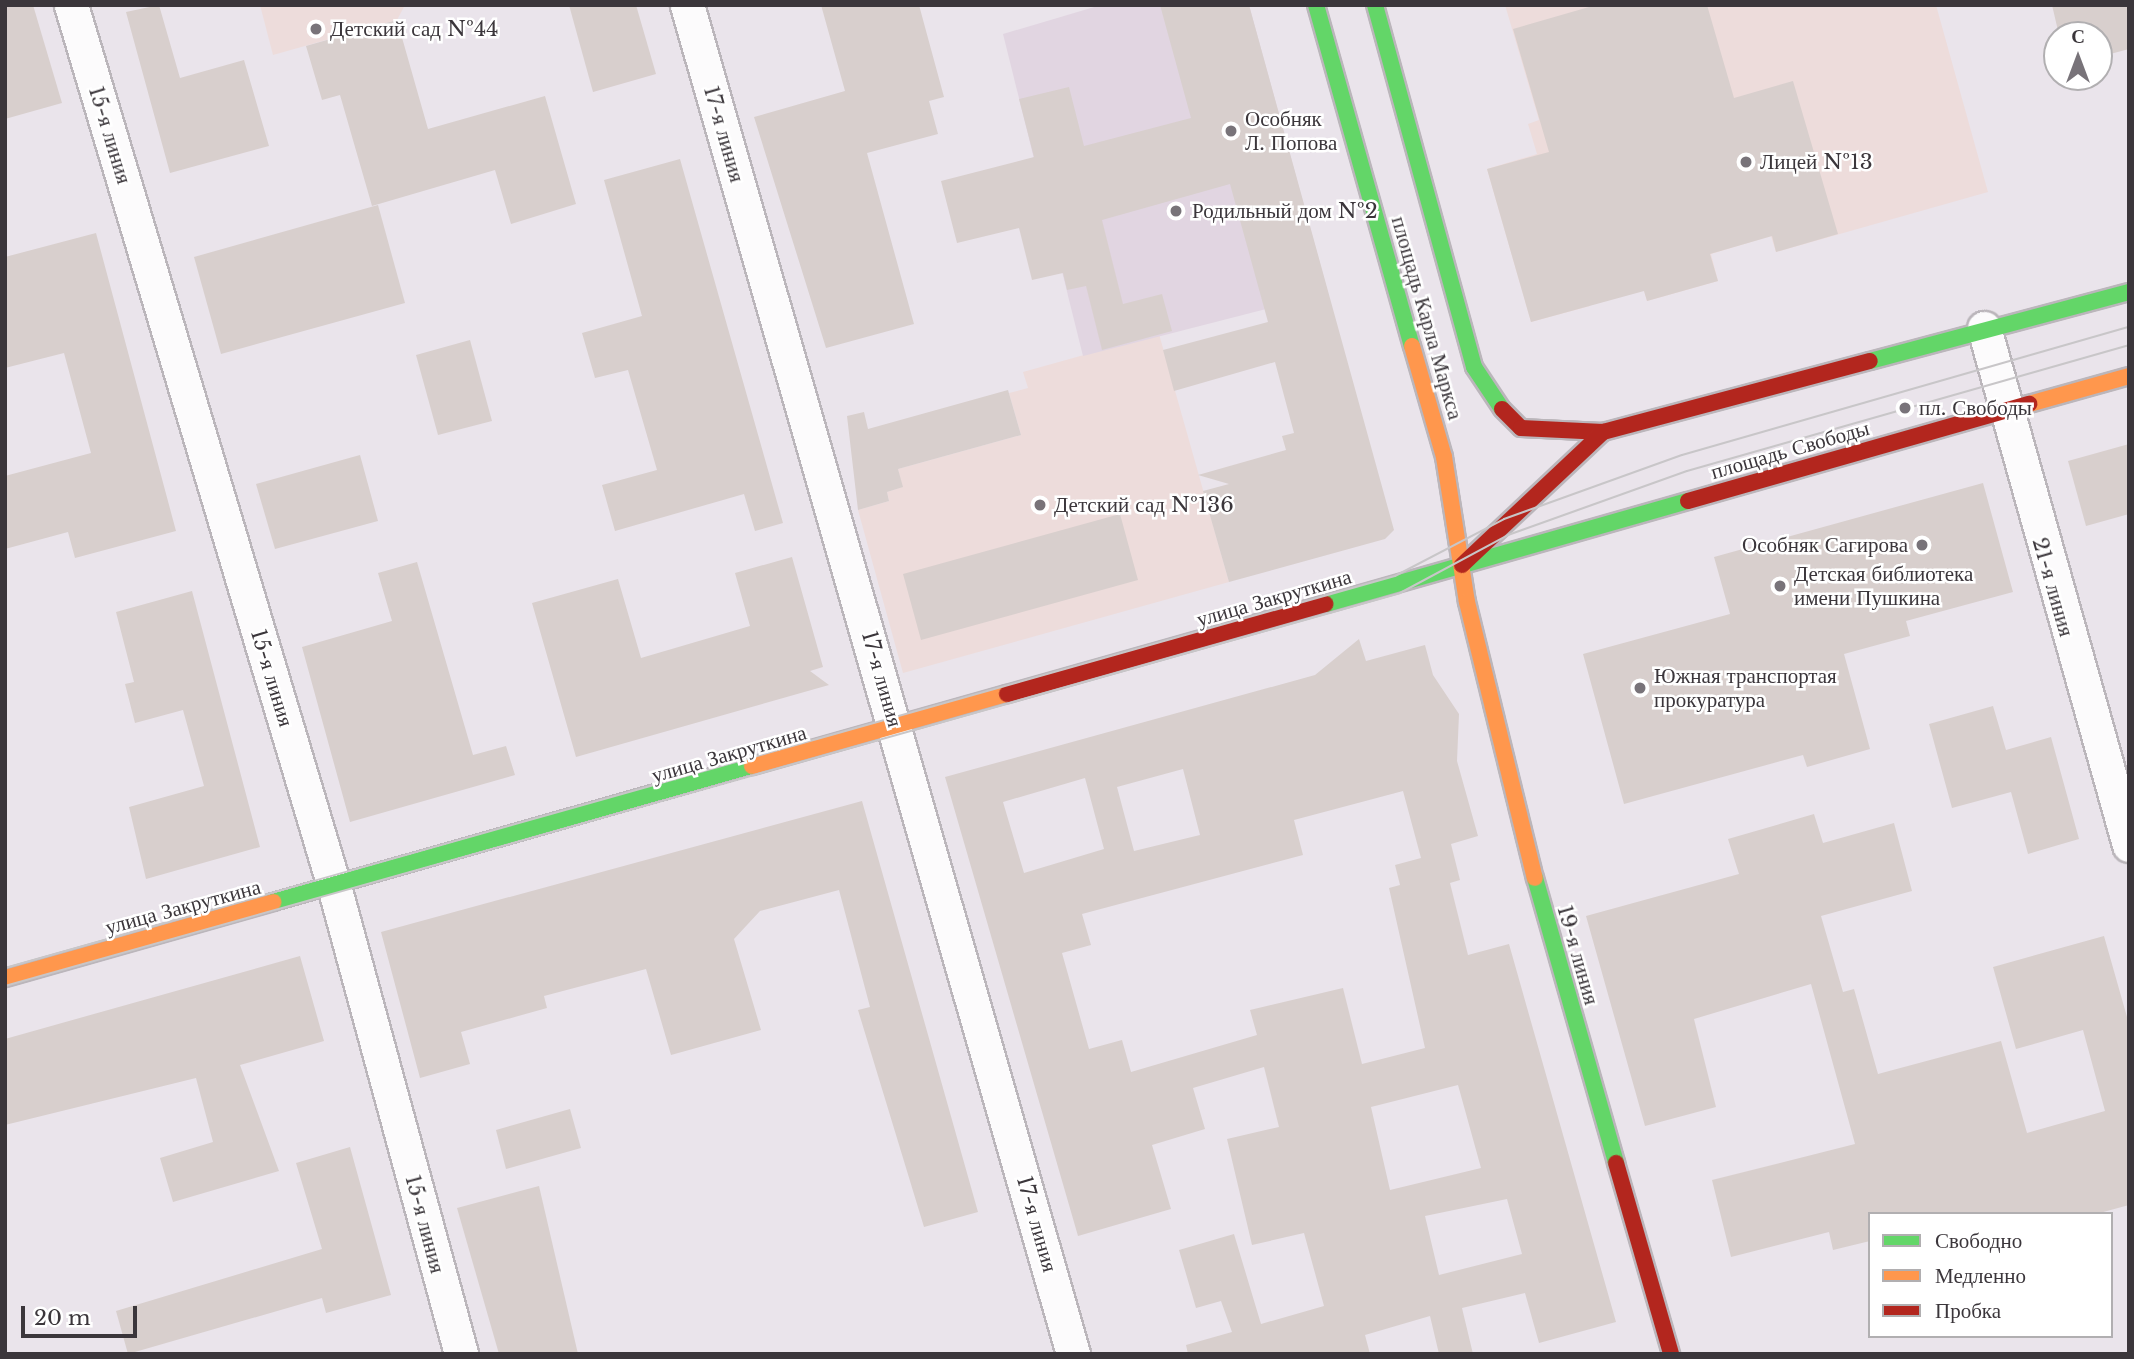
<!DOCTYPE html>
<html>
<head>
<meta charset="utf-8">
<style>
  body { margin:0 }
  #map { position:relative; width:2134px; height:1359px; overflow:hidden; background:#eae4eb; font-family:"Libre Baskerville",serif }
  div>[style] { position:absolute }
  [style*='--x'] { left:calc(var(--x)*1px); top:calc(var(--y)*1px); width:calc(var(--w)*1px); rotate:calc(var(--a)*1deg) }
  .education>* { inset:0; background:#eddcdb }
  .medical>* { inset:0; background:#e1d5e1 }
  .building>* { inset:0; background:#d8cfcd }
  .roads { filter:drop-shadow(2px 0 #bbb6bb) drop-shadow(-2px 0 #bbb6bb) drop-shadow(0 2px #bbb6bb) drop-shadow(0 -2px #bbb6bb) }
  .street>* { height:33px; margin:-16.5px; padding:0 16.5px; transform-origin:16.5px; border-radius:16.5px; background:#fcfbfc }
  .fast>* { height:16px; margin:-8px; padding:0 8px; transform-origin:8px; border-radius:8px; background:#63d668 }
  .slow>* { height:16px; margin:-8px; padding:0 8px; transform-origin:8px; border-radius:8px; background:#ff974d }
  .jam>* { height:16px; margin:-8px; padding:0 8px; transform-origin:8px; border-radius:8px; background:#b3261e }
  .tram>* { height:2px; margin:-1px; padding:0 1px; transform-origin:1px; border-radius:1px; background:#c8c6c8 }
  .dots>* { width:19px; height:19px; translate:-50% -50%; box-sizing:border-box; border:4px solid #fff; border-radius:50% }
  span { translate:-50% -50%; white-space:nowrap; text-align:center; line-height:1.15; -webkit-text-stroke:5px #fff; paint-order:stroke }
  .poi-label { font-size:21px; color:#3b363b }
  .left { translate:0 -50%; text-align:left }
  .right { translate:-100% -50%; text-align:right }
  .street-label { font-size:21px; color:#3b363b }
  .frame { position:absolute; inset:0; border:7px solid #3b363b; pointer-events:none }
  .legend { position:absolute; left:1868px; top:1212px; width:245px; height:126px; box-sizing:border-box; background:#fff; border:2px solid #b1afb1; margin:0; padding:9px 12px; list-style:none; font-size:21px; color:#3b363b }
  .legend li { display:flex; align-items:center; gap:14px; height:35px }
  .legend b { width:35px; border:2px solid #b1afb1 }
  .north { position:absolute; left:2043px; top:21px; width:70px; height:70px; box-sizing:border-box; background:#fff; border:2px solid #b1afb1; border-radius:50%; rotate:0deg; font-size:19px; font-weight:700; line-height:28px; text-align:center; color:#3b363b }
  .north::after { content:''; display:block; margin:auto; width:24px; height:32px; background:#787379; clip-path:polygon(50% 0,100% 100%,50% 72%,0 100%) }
  .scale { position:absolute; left:21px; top:1306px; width:116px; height:32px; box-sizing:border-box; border:4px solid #3b363b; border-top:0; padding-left:9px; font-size:21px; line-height:24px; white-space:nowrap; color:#3b363b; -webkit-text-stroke:5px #fff; paint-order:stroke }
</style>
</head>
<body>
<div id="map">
  <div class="education">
    <i style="clip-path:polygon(260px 5px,405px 5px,397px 20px,273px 55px)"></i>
    <i style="clip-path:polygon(1505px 5px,1936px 5px,1988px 192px,1776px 252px,1771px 236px,1711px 254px,1718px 281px,1647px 301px,1639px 274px,1586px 290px,1590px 306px,1531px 322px,1487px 169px,1537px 154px,1528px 124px,1539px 120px)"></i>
    <i style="clip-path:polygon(1159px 334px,1229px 582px,903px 673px,858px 510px,889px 501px,887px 492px,902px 487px,898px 469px,1021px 435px,1009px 393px,1028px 388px,1023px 372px)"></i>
  </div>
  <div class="medical">
    <i style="clip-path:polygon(1101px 5px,1249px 5px,1328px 293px,1083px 356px,1003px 34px)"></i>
  </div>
  <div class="building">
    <i style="clip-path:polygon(5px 5px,33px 5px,62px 103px,5px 119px)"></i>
    <i style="clip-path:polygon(159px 5px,180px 78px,244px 60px,269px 146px,170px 173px,126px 12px)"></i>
    <i style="clip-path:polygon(569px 5px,636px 5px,656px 74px,593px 92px)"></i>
    <i style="clip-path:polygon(821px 5px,919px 5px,944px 97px,929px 101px,938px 134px,867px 153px,914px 324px,826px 348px,754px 117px,845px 91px)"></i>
    <i style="clip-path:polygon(1160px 5px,1249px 5px,1394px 530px,1385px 539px,1229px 582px,1203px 491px,1229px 484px,1198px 475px,1286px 450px,1282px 436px,1294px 433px,1275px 362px,1174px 391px,1163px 350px,1268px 322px,1230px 184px,1102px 220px,1123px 304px,1162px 294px,1172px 331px,1102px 350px,1086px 286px,1067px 290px,1063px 273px,1032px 280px,1019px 228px,957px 243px,941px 181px,1034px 157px,1019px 99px,1069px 87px,1084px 146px,1191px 118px)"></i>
    <i style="clip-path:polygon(1596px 5px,1707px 5px,1734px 98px,1793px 81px,1838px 234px,1776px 252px,1772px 236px,1710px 254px,1718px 281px,1647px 301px,1644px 291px,1531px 322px,1487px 169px,1549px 152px,1513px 29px)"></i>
    <i style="clip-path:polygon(2052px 5px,2129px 5px,2129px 49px,2099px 57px,2099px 35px,2059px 35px)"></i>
    <i style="clip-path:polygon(397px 20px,428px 129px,545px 96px,576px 204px,511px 224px,495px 170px,372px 206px,340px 95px,322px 100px,306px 46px)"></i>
    <i style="clip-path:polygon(680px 159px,783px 523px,755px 531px,744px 494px,615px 531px,602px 485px,657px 470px,628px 370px,595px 378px,582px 333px,642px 316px,604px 180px)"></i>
    <i style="clip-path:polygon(378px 205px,405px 303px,221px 354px,194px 257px)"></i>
    <i style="clip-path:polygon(96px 233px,176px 531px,75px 558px,68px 532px,5px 549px,5px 476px,91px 453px,64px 353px,5px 368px,5px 257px)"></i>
    <i style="clip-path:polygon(470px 340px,492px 421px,438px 435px,416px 355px)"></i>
    <i style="clip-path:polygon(1008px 390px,1021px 435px,898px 469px,903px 487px,887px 492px,889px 501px,858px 510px,847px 416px,864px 412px,868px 429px)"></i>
    <i style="clip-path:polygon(2129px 444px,2129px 514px,2086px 526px,2068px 461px)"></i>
    <i style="clip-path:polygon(360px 455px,378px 521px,275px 549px,256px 484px)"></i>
    <i style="clip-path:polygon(1983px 483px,2013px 592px,1906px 621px,1910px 636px,1844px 654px,1870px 749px,1807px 767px,1803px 755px,1624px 804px,1583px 654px,1730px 614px,1714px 557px)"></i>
    <i style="clip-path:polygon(1120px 514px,1138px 580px,921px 640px,903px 574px)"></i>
    <i style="clip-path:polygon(792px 557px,823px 667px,810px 671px,829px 685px,576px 757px,532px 603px,618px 579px,641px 658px,750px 626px,735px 573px)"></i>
    <i style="clip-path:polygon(417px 562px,473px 755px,506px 746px,515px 775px,350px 822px,302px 647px,392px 621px,378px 573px)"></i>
    <i style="clip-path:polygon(192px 591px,260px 847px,146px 879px,129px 807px,204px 786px,183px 710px,135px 723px,125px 684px,134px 682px,116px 612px)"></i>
    <i style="clip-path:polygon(evenodd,1359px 639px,1366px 661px,1425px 645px,1433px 675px,1459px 714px,1457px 761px,1478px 836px,1451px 844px,1460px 880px,1450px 883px,1468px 955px,1509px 944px,1616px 1322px,1539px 1343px,1525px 1293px,1462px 1308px,1473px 1354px,1439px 1354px,1430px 1316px,1365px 1335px,1370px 1354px,1188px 1354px,1186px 1345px,1232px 1332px,1221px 1301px,1196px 1308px,1179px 1250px,1234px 1234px,1261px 1324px,1324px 1306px,1304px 1233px,1252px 1245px,1227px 1139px,1279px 1127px,1264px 1067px,1193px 1088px,1205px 1129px,1152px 1145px,1171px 1209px,1078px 1236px,945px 777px,1315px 675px,1359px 639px,1183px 769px,1200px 835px,1134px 851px,1117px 787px,1183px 769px,1359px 639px,1085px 778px,1104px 849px,1024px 873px,1003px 802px,1085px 778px,1359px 639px,1403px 791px,1421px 858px,1395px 865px,1400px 885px,1389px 888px,1425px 1048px,1362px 1064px,1343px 988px,1250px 1010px,1257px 1035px,1131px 1072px,1122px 1040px,1089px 1049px,1062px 953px,1091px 945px,1082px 914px,1303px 855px,1294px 820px,1403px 791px,1359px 639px,1458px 1085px,1481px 1168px,1390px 1190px,1371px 1107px,1458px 1085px,1359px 639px,1507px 1199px,1522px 1254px,1439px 1275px,1425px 1216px,1507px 1199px)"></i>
    <i style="clip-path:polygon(1993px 706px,2006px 750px,2051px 737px,2079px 839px,2028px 854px,2011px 792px,1952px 808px,1929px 724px)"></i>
    <i style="clip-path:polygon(862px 801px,978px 1212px,924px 1227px,858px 1010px,870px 1007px,839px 890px,760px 911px,734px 939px,761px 1030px,671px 1055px,646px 969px,544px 996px,547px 1008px,461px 1032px,470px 1064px,420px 1078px,381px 932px)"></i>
    <i style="clip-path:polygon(1814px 814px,1823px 843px,1894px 823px,1912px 891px,1821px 916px,1843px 992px,1854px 989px,1878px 1074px,2001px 1041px,2027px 1133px,2105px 1111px,2083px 1030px,2016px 1049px,1993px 967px,2104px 936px,2129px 1024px,2129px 1205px,2096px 1214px,1870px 1214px,1870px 1241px,1833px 1250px,1829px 1232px,1731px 1257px,1712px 1180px,1855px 1144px,1811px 984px,1694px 1019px,1716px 1107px,1645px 1126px,1586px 916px,1739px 874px,1728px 839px)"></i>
    <i style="clip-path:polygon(300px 956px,324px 1041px,240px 1065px,279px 1171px,173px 1202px,160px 1158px,213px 1142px,196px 1078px,5px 1125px,5px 1039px)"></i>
    <i style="clip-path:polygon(570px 1109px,581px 1148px,506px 1169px,496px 1130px)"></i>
    <i style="clip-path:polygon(350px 1147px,391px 1295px,326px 1313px,322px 1298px,128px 1354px,116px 1311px,322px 1249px,296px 1163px)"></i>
    <i style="clip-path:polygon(539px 1186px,578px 1354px,499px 1354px,457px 1208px)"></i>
  </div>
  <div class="roads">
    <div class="street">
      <i style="--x:71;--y:5;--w:919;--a:73.38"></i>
      <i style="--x:334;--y:886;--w:485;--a:74.8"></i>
      <i style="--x:687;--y:5;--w:1403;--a:74.03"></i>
      <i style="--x:1984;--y:328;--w:537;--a:74.33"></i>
    </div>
    <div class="fast">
      <i style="--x:1316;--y:5;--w:354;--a:74.3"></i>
      <i style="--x:1375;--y:5;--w:375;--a:74.7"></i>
      <i style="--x:1474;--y:367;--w:50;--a:56.3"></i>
      <i style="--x:1870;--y:361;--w:268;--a:-14.9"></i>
      <i style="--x:1326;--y:604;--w:376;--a:-15.9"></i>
      <i style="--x:1535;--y:878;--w:296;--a:74.1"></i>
      <i style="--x:273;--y:902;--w:498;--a:-15.9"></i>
    </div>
    <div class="slow">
      <i style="--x:1412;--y:346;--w:116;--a:73.9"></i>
      <i style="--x:1444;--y:457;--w:147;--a:81"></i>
      <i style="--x:1467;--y:602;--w:284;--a:76.2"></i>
      <i style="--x:2029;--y:404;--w:104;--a:-15.6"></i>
      <i style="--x:752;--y:766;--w:265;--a:-15.8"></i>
      <i style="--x:5;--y:978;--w:279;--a:-15.8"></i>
    </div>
    <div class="jam">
      <i style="--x:1502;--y:409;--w:27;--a:45"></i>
      <i style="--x:1521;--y:428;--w:82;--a:2.8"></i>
      <i style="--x:1603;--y:432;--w:276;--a:-14.9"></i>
      <i style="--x:1688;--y:501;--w:355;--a:-15.9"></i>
      <i style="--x:1462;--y:565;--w:194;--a:-43.3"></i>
      <i style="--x:1007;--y:694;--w:331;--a:-15.8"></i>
      <i style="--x:1616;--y:1163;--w:199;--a:73.9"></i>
    </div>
  </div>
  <div class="tram">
    <i style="--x:5;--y:968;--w:1444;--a:-15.75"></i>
    <i style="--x:1395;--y:576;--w:123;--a:-27.6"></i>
    <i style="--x:1504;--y:519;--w:189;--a:-19.8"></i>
    <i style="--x:1682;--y:455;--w:465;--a:-16"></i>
    <i style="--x:5;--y:986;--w:1449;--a:-15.73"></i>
    <i style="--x:1400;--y:593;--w:123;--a:-28.2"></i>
    <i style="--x:1508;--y:535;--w:190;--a:-19.7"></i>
    <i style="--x:1687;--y:471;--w:460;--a:-15.9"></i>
  </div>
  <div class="dots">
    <i style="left:316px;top:29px;background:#787379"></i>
    <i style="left:1231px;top:131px;background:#787379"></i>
    <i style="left:1746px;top:162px;background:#787379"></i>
    <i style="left:1176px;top:211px;background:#787379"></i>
    <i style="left:1905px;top:408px;background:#787379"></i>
    <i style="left:1040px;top:505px;background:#787379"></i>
    <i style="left:1922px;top:545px;background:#787379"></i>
    <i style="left:1780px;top:586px;background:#787379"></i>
    <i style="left:1640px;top:688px;background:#787379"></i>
  </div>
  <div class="poi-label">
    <span class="left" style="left:330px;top:29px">Детский сад №44</span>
    <span class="left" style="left:1245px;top:131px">Особняк<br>Л. Попова</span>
    <span class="left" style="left:1760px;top:162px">Лицей №13</span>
    <span class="left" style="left:1192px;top:211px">Родильный дом №2</span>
    <span class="left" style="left:1919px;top:408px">пл. Свободы</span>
    <span class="left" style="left:1054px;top:505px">Детский сад №136</span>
    <span class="right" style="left:1908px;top:545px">Особняк Сагирова</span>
    <span class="left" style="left:1794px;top:586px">Детская библиотека<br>имени Пушкина</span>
    <span class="left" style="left:1654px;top:688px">Южная транспортая<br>прокуратура</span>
  </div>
  <div class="street-label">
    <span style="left:724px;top:134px;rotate:74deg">17-я линия</span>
    <span style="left:110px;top:135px;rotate:73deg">15-я линия</span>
    <span style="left:1427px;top:318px;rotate:74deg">площадь Карла Маркса</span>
    <span style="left:1790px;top:450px;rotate:-16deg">площадь Свободы</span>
    <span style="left:2053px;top:587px;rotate:74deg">21-я линия</span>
    <span style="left:1274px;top:598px;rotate:-16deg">улица Закруткина</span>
    <span style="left:272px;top:678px;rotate:73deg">15-я линия</span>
    <span style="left:882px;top:679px;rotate:74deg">17-я линия</span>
    <span style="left:729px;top:754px;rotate:-16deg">улица Закруткина</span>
    <span style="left:183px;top:907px;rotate:-15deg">улица Закруткина</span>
    <span style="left:1578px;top:955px;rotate:74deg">19-я линия</span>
    <span style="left:425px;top:1224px;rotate:75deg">15-я линия</span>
    <span style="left:1037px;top:1224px;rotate:74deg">17-я линия</span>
  </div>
  <div class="frame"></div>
  <ul class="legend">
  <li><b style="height:9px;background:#63d668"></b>Свободно</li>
  <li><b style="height:9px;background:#ff974d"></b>Медленно</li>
  <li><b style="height:9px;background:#b3261e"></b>Пробка</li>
  </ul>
  <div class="north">С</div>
  <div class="scale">20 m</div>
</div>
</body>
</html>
